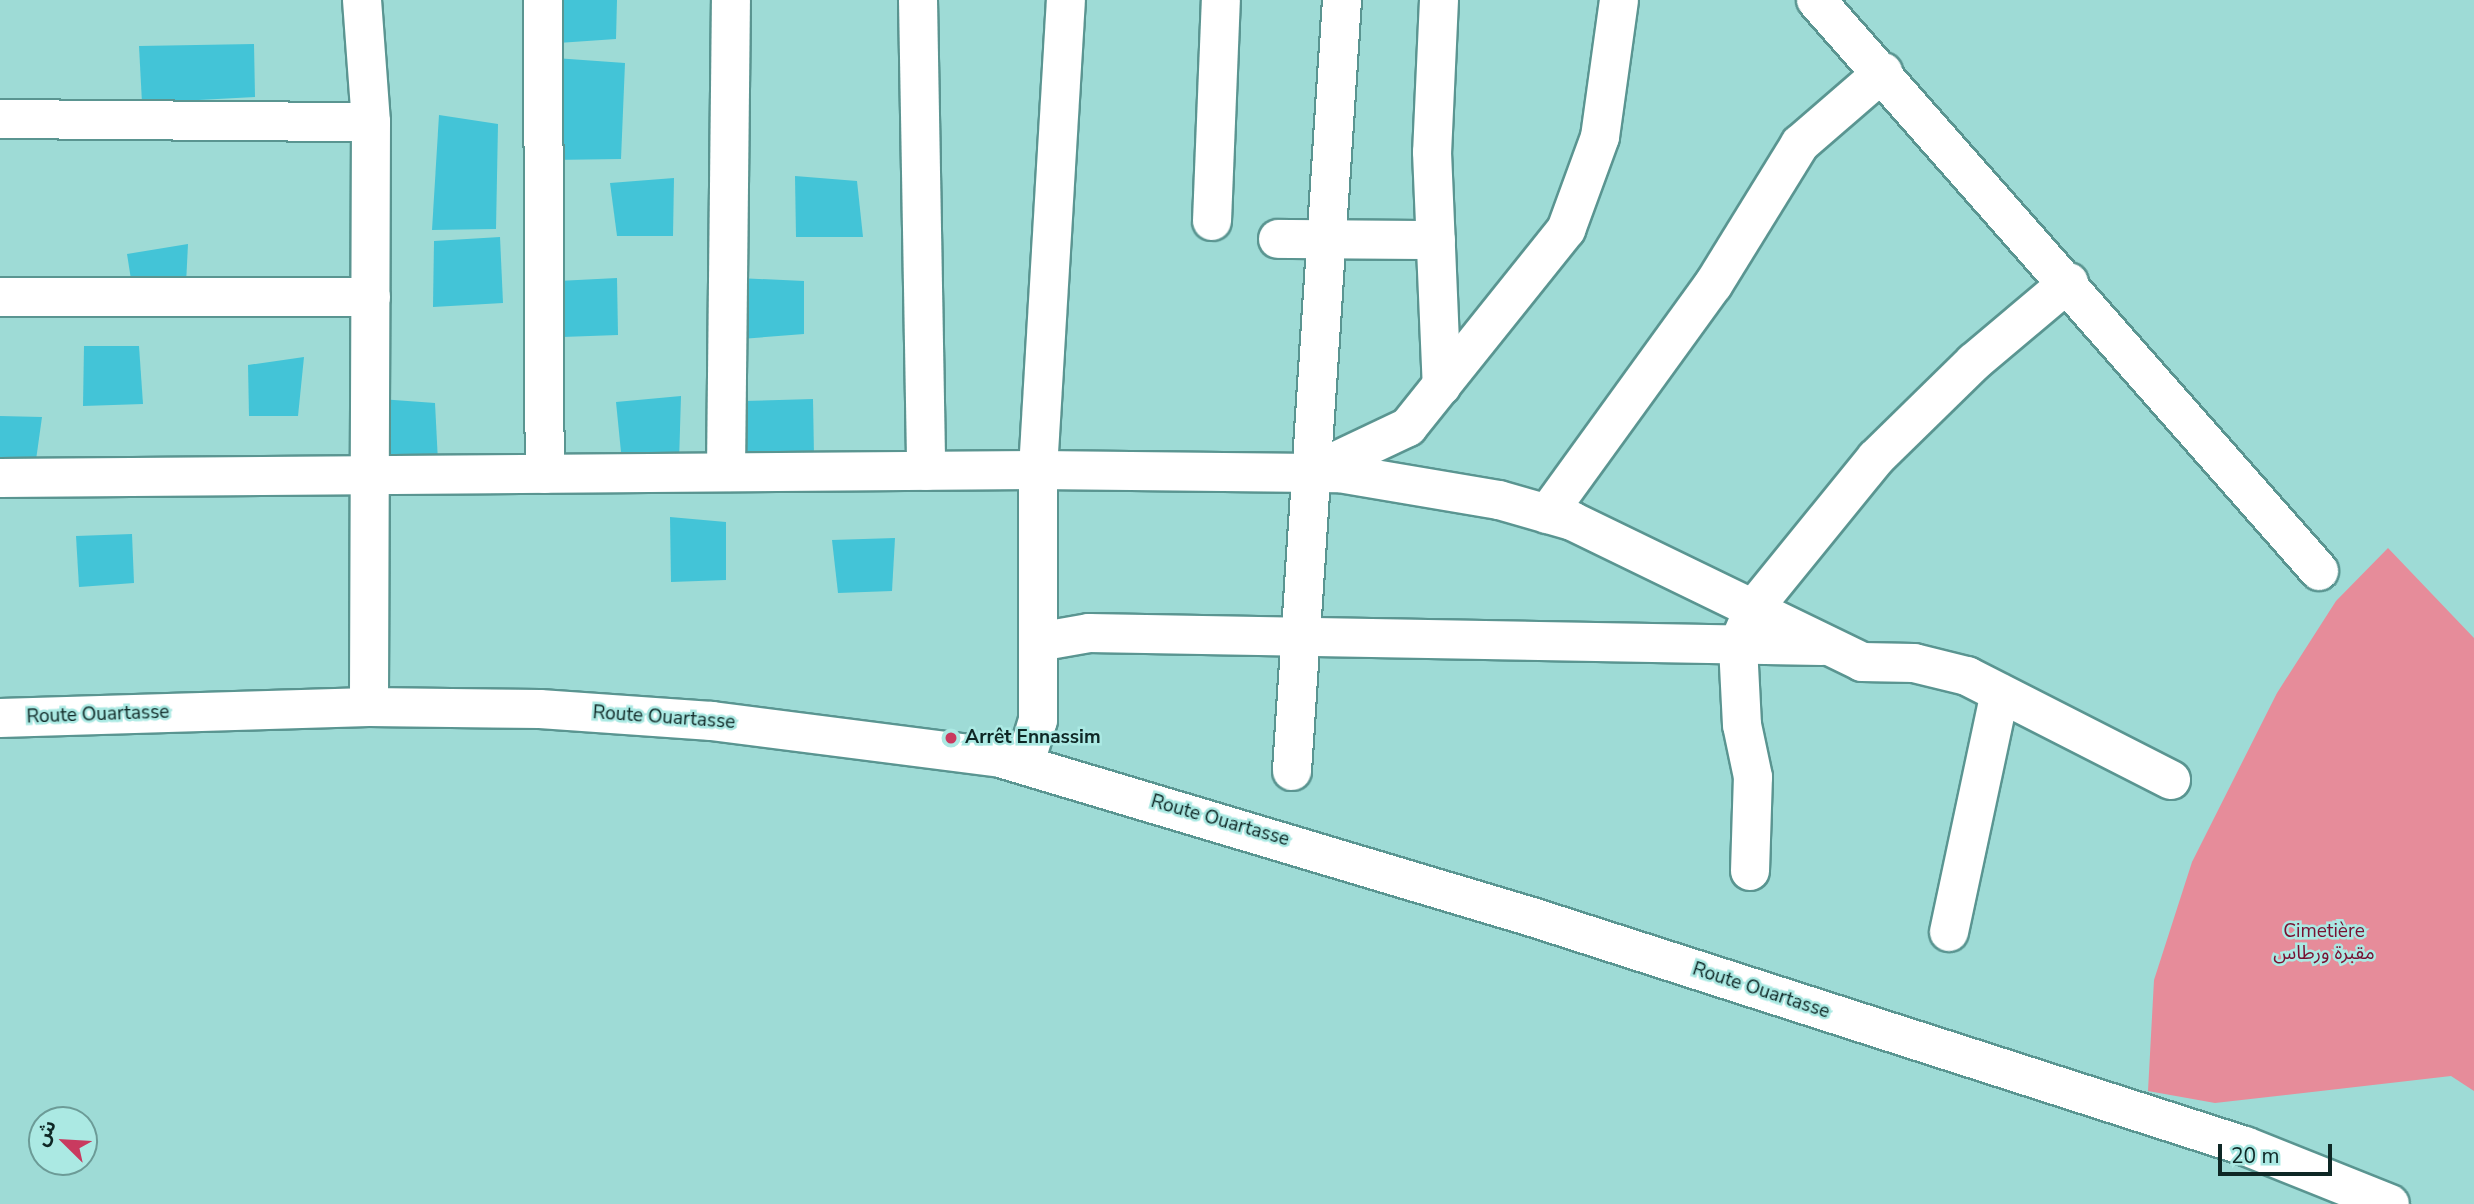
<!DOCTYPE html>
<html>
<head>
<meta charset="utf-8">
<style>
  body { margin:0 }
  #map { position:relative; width:2474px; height:1204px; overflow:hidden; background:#9edbd6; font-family:"Nunito Sans","Noto Sans Arabic",sans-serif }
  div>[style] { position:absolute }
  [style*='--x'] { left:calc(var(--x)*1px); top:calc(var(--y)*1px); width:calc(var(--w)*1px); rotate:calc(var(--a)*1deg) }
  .green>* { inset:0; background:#e68c9a }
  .building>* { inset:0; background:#43c4d7 }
  .roads { filter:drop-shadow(2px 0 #5a9591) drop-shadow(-2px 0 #5a9591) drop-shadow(0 2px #5a9591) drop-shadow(0 -2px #5a9591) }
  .street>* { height:38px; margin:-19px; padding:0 19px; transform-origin:19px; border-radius:19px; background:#fff }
  .secondary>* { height:38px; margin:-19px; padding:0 19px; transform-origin:19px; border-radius:19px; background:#fff }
  .dots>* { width:19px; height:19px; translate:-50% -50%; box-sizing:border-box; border:4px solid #abe9e3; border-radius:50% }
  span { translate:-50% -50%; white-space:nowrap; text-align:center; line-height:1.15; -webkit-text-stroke:5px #abe9e3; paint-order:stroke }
  .street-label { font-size:19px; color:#0e2725 }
  .poi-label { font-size:19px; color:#0e2725; font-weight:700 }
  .left { translate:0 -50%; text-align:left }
  .park-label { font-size:19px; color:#781031 }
  .north { position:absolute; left:28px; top:1106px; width:70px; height:70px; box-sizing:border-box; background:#abe9e3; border:2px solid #6c9b97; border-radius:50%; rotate:294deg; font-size:19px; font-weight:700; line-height:28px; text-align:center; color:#0e2725 }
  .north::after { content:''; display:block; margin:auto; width:24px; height:32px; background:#c93a5f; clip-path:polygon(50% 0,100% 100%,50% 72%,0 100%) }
  .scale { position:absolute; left:2218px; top:1144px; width:114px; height:32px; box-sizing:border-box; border:4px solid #0e2725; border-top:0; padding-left:9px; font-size:21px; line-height:24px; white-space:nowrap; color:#0e2725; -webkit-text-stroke:5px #abe9e3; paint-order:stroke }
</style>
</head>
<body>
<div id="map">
  <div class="green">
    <i style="clip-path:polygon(2388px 548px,2474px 638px,2474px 1091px,2451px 1076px,2215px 1103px,2148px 1091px,2154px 980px,2192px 862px,2277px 693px,2336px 601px)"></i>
  </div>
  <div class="building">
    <i style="clip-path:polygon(554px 0,617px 0,616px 39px,558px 43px)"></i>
    <i style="clip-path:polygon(254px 44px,255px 97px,142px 103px,139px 46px)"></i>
    <i style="clip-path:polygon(555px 58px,625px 63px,621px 159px,551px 160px)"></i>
    <i style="clip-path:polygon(439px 115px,498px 124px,496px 229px,432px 230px)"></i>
    <i style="clip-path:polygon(795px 176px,857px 181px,863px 237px,796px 237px)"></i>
    <i style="clip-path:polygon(674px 178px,673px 236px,617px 236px,610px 183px)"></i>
    <i style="clip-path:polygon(500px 237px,503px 303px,433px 307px,434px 241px)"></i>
    <i style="clip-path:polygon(188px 244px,186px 284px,132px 286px,127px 254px)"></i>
    <i style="clip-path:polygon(617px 278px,618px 335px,562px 337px,558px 281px)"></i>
    <i style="clip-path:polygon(738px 278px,804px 281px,804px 334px,741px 339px)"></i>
    <i style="clip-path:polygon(84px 346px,139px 346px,143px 404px,83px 406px)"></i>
    <i style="clip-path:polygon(304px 357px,298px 416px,249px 416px,248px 365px)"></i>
    <i style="clip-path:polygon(681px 396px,679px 462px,622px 462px,616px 402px)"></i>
    <i style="clip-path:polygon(380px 399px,435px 403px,438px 462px,383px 461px)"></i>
    <i style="clip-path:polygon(813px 399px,814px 456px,746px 457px,743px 401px)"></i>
    <i style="clip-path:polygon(0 416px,42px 417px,36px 460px,0 460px)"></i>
    <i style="clip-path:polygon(670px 517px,726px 522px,726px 580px,671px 582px)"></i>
    <i style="clip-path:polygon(132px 534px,134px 583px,79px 587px,76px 536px)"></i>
    <i style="clip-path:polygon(895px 538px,892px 591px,838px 593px,832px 540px)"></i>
  </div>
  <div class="roads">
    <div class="street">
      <i style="--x:362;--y:0;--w:122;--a:85.8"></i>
      <i style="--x:371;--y:122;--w:585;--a:90.2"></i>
      <i style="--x:543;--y:0;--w:474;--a:89.8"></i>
      <i style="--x:918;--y:0;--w:471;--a:89"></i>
      <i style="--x:1439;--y:0;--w:152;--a:92.6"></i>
      <i style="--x:1432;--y:152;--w:234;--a:87.6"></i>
      <i style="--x:1816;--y:0;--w:761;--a:48.62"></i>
      <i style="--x:0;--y:119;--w:371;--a:0.5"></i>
      <i style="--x:1212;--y:221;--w:221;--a:-87.7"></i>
      <i style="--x:1278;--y:239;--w:158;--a:0.4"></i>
      <i style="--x:0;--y:297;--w:371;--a:0"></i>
      <i style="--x:726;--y:472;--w:472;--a:-89.4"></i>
      <i style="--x:1313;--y:472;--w:105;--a:-25.3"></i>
      <i style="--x:1408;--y:427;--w:253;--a:-51.3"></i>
      <i style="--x:1566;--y:230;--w:99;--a:-69.9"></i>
      <i style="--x:1600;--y:137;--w:138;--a:-82.1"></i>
      <i style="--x:0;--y:478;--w:1038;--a:-0.44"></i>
      <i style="--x:1038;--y:470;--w:301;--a:0.6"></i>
      <i style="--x:1339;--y:473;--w:162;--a:9.6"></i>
      <i style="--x:1499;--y:500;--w:76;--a:16"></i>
      <i style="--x:1572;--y:521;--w:322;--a:25.9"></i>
      <i style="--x:1862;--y:662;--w:52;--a:1.1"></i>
      <i style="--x:1914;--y:663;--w:55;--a:13.8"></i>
      <i style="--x:1967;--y:676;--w:229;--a:27"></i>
      <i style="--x:1547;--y:514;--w:283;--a:-54.1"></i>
      <i style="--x:1713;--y:285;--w:166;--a:-58.3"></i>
      <i style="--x:1800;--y:144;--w:110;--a:-40.9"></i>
      <i style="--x:1038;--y:642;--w:52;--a:-10"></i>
      <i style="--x:1089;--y:633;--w:733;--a:1.02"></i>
      <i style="--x:1025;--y:763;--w:45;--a:-73.2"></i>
      <i style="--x:1038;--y:720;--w:250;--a:-90"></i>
      <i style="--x:1038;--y:470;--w:471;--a:-86.6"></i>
      <i style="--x:1292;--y:771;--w:773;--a:-86.29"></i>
      <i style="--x:1750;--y:871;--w:94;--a:-88.2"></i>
      <i style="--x:1753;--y:777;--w:53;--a:-101.9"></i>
      <i style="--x:1742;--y:725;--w:80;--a:-92.9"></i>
      <i style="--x:1738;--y:645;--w:40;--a:-66.6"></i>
      <i style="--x:1754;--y:608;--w:193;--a:-50.9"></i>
      <i style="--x:1876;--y:458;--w:137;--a:-44.4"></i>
      <i style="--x:1974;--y:362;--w:124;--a:-40.1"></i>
      <i style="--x:1949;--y:932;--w:244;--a:-78"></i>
    </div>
    <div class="secondary">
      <i style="--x:0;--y:718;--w:369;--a:-1.7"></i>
      <i style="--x:369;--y:707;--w:171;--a:0.7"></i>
      <i style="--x:540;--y:709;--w:172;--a:4"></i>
      <i style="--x:712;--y:721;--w:290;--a:7.3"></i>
      <i style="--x:1000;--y:758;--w:555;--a:16.64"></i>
      <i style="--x:1532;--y:917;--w:749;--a:17.81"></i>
      <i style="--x:2245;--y:1146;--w:156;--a:21.8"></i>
    </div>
  </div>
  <div class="dots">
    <i style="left:951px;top:738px;background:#c93a5f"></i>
  </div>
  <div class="street-label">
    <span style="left:98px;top:715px;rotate:-2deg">Route Ouartasse</span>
    <span style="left:664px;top:718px;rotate:4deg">Route Ouartasse</span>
    <span style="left:1220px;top:821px;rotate:16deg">Route Ouartasse</span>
    <span style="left:1761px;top:991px;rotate:18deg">Route Ouartasse</span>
  </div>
  <div class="poi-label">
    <span class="left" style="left:965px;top:738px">Arrêt Ennassim</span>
  </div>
  <div class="park-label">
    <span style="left:2324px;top:943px">Cimetière<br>مقبرة ورطاس</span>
  </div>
  <div class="north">ش</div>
  <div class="scale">20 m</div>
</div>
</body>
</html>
